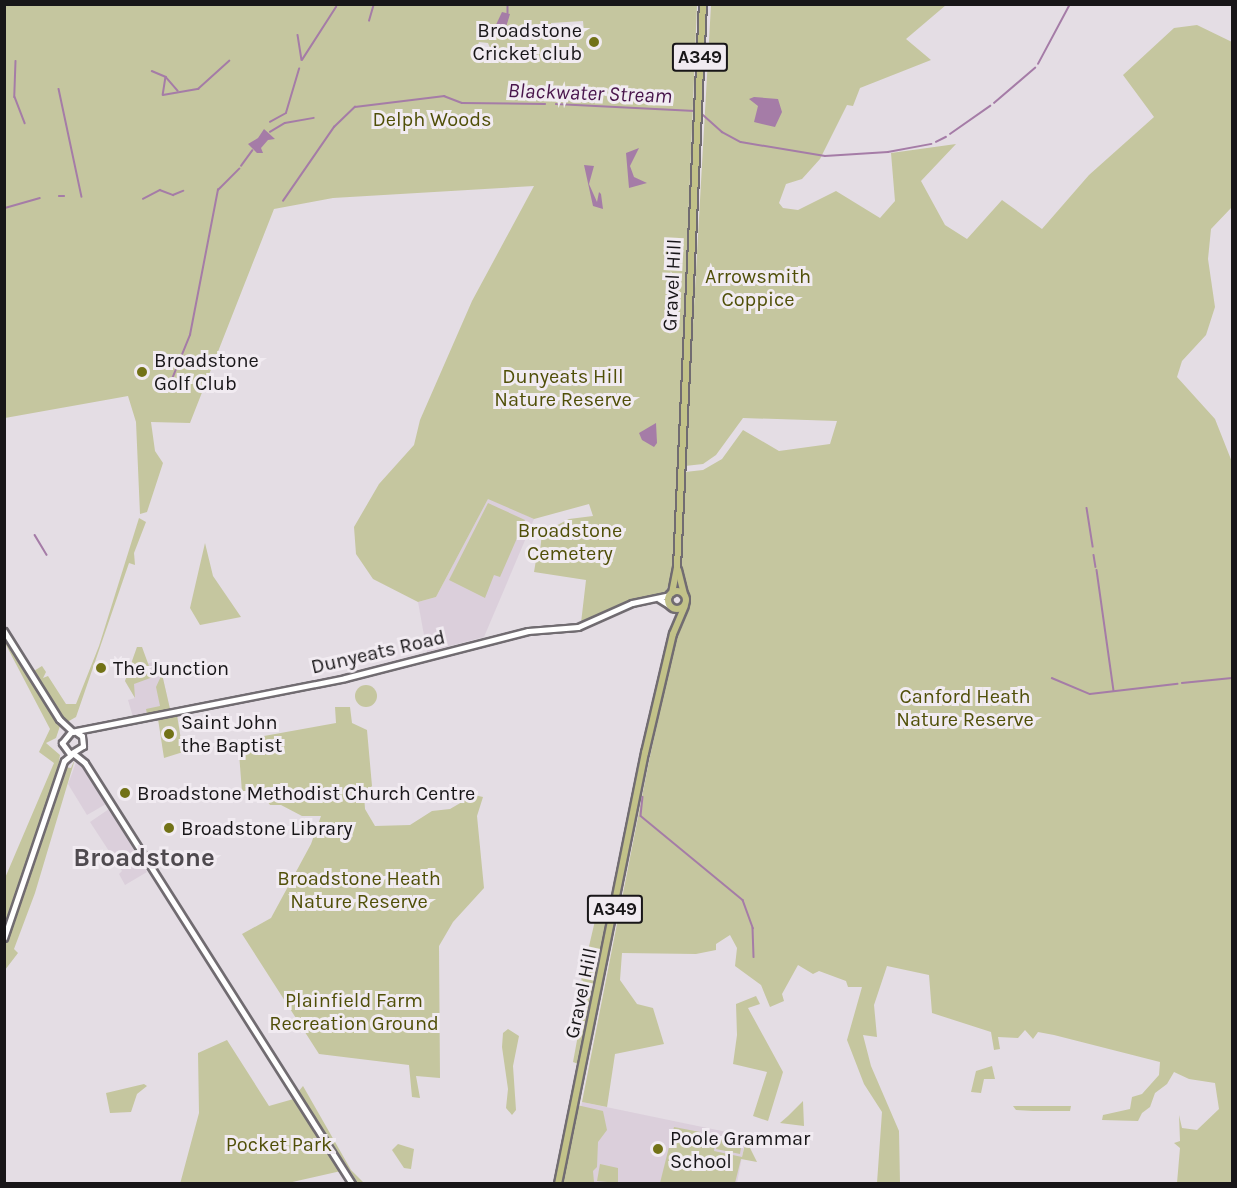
<!DOCTYPE html>
<html>
<head>
<meta charset="utf-8">
<style>
  body { margin:0 }
  #map { position:relative; width:1237px; height:1188px; overflow:hidden; background:#e4dde4; font-family:Karla,sans-serif }
  div>[style] { position:absolute }
  [style*='--x'] { left:calc(var(--x)*1px); top:calc(var(--y)*1px); width:calc(var(--w)*1px); rotate:calc(var(--a)*1deg) }
  .built>* { inset:0; background:#dbcfdb }
  .green>* { inset:0; background:#c5c69f }
  .round { border-radius:50% }
  .water>* { inset:0; background:#a57ca7 }
  .stream>* { height:1.5px; margin:-0.75px; padding:0 0.75px; transform-origin:0.75px; border-radius:0.75px; background:#a57ca7 }
  .roads { filter:drop-shadow(2px 0 #716c71) drop-shadow(-2px 0 #716c71) drop-shadow(0 2px #716c71) drop-shadow(0 -2px #716c71) }
  .secondary>* { height:5px; margin:-2.5px; padding:0 2.5px; transform-origin:2.5px; border-radius:2.5px; background:#fff }
  .primary>* { height:6px; margin:-3px; padding:0 3px; transform-origin:3px; border-radius:3px; background:#c2c289 }
  .primary>.ring { margin:-3px; padding:0; box-sizing:content-box; background:none; border:6px solid #c2c289; border-radius:50% }
  .dots>* { width:16px; height:16px; translate:-50% -50%; box-sizing:border-box; border:3px solid #f1ebf1; border-radius:50% }
  span { translate:-50% -50%; white-space:nowrap; text-align:center; line-height:1.15; -webkit-text-stroke:6px #f1ebf1; paint-order:stroke }
  .shield-label span { padding:2px 4px; background:#f1ebf1; border:2px solid; border-radius:4px; -webkit-text-stroke-width:0 }
  .shield-label { font-size:18px; color:#181618; font-weight:700 }
  .poi-label { font-size:20px; color:#181618 }
  .right { translate:-100% -50%; text-align:right }
  .left { translate:0 -50%; text-align:left }
  .park-label { font-size:20px; color:#504f08 }
  .street-label { font-size:20px; color:#181618 }
  .water-label { font-size:21px; color:#48144b; font-style:italic }
  .district-label { font-size:26px; color:#4f4a4f; font-weight:700 }
  .frame { position:absolute; inset:0; border:6px solid #181618; pointer-events:none }
</style>
</head>
<body>
<div id="map">
  <div class="built">
    <i style="clip-path:polygon(489px 497px,534px 519px,484px 637px,427px 652px,418px 602px,436px 597px)"></i>
    <i style="clip-path:polygon(137px 647px,142px 647px,145px 664px,159px 661px,170px 709px,133px 717px,128px 700px,135px 698px,125px 681px)"></i>
    <i style="clip-path:polygon(77px 760px,106px 804px,87px 815px,68px 784px)"></i>
    <i style="clip-path:polygon(109px 809px,147px 872px,125px 885px,119px 874px,122px 871px,90px 822px)"></i>
    <i style="clip-path:polygon(582px 1102px,746px 1136px,737px 1183px,565px 1184px)"></i>
  </div>
  <div class="green">
    <i style="clip-path:polygon(evenodd,4px 5px,697px 5px,674px 572px,665px 593px,581px 623px,586px 580px,534px 572px,536px 560px,552px 560px,553px 552px,540px 551px,542px 533px,569px 519px,593px 516px,589px 504px,534px 519px,488px 499px,436px 597px,418px 602px,373px 579px,356px 554px,354px 527px,379px 484px,414px 445px,420px 420px,472px 301px,534px 186px,333px 198px,274px 209px,190px 423px,151px 422px,155px 451px,163px 463px,147px 512px,140px 514px,136px 422px,128px 396px,5px 418px,4px 5px,583px 21px,584px 32px,551px 34px,551px 23px,583px 21px,4px 5px,479px 42px,488px 43px,494px 57px,487px 60px,473px 57px,479px 42px)"></i>
    <i style="clip-path:polygon(711px 5px,946px 5px,906px 39px,931px 60px,860px 88px,853px 106px,847px 105px,820px 159px,802px 179px,786px 184px,779px 203px,783px 208px,798px 210px,836px 191px,880px 218px,895px 201px,891px 153px,956px 144px,921px 181px,945px 225px,967px 239px,1002px 200px,1042px 229px,1089px 175px,1154px 117px,1123px 75px,1174px 28px,1197px 25px,1232px 42px,1232px 207px,1211px 229px,1208px 259px,1215px 307px,1206px 335px,1182px 361px,1177px 377px,1215px 419px,1232px 462px,1232px 1183px,1177px 1183px,1180px 1148px,1174px 1143px,1180px 1141px,1179px 1115px,1182px 1128px,1197px 1130px,1219px 1109px,1215px 1083px,1189px 1079px,1174px 1072px,1167px 1084px,1155px 1093px,1150px 1107px,1142px 1113px,1138px 1121px,1102px 1120px,1103px 1115px,1130px 1109px,1132px 1097px,1142px 1094px,1159px 1075px,1160px 1062px,1054px 1035px,1038px 1032px,1033px 1039px,1025px 1030px,1018px 1038px,998px 1037px,1000px 1049px,994px 1050px,991px 1032px,932px 1013px,929px 975px,887px 966px,874px 1005px,877px 1037px,863px 1035px,871px 1066px,899px 1131px,900px 1183px,877px 1183px,882px 1112px,864px 1084px,847px 1040px,862px 987px,848px 987px,846px 981px,819px 971px,813px 974px,798px 965px,782px 994px,784px 1001px,770px 1007px,761px 985px,735px 966px,737px 948px,730px 935px,716px 944px,716px 950px,696px 954px,622px 953px,620px 980px,637px 1004px,653px 1008px,664px 1044px,615px 1054px,607px 1107px,582px 1102px,649px 761px,674px 647px,690px 600px,681px 565px,685px 472px,703px 470px,722px 459px,743px 430px,779px 451px,830px 444px,837px 421px,743px 418px,716px 455px,703px 464px,685px 466px)"></i>
    <i style="clip-path:polygon(488px 503px,525px 520px,500px 577px,494px 575px,485px 598px,449px 580px)"></i>
    <i style="clip-path:polygon(139px 518px,146px 522px,134px 553px,135px 565px,129px 563px,76px 717px,60px 726px,56px 738px,46px 743px,60px 755px,57px 775px,5px 927px,5px 878px,54px 763px,39px 752px,50px 729px,5px 643px,5px 634px,29px 674px,42px 666px,46px 672px,43px 678px,48px 676px,66px 704px,76px 704px,99px 646px)"></i>
    <i style="clip-path:polygon(205px 543px,213px 576px,241px 617px,200px 625px,190px 608px)"></i>
    <i style="clip-path:polygon(137px 647px,142px 647px,153px 677px,134px 684px,135px 698px,125px 681px)"></i>
    <i style="clip-path:polygon(162px 674px,170px 709px,147px 714px,146px 709px,160px 706px,156px 687px)"></i>
    <i class="round" style="left:355px;top:685px;width:22px;height:22px"></i>
    <i style="clip-path:polygon(335px 707px,350px 707px,352px 723px,367px 730px,372px 786px,364px 795px,365px 809px,375px 826px,410px 825px,432px 811px,450px 809px,474px 795px,483px 797px,477px 816px,484px 888px,453px 922px,439px 946px,440px 1078px,416px 1076px,420px 1098px,412px 1097px,409px 1065px,319px 1054px,242px 934px,271px 918px,311px 844px,321px 816px,302px 816px,281px 805px,270px 805px,260px 791px,242px 792px,239px 753px,266px 747px,264px 736px,336px 723px)"></i>
    <i style="clip-path:polygon(177px 715px,183px 752px,164px 758px,158px 719px)"></i>
    <i style="clip-path:polygon(75px 759px,35px 893px,14px 949px,18px 953px,5px 970px,4px 943px,64px 767px,71px 768px)"></i>
    <i style="clip-path:polygon(613px 908px,581px 1065px,573px 1062px,578px 1035px,569px 1032px,597px 912px)"></i>
    <i style="clip-path:polygon(756px 996px,760px 1004px,748px 1008px,783px 1072px,768px 1121px,753px 1116px,767px 1072px,733px 1064px,737px 1035px,736px 1004px)"></i>
    <i style="clip-path:polygon(508px 1029px,519px 1036px,513px 1066px,516px 1110px,512px 1115px,506px 1108px,508px 1089px,502px 1047px,503px 1033px)"></i>
    <i style="clip-path:polygon(227px 1040px,269px 1106px,297px 1098px,341px 1171px,288px 1183px,180px 1184px,199px 1113px,198px 1053px)"></i>
    <i style="clip-path:polygon(992px 1066px,995px 1079px,984px 1079px,981px 1093px,971px 1092px,976px 1071px)"></i>
    <i style="clip-path:polygon(144px 1084px,147px 1086px,137px 1094px,131px 1112px,110px 1113px,106px 1093px)"></i>
    <i style="clip-path:polygon(303px 1086px,351px 1170px,364px 1183px,358px 1183px,298px 1092px)"></i>
    <i style="clip-path:polygon(803px 1101px,804px 1126px,780px 1123px,788px 1116px)"></i>
    <i style="clip-path:polygon(577px 1105px,603px 1111px,607px 1130px,598px 1142px,597px 1167px,593px 1171px,594px 1182px,603px 1183px,561px 1184px)"></i>
    <i style="clip-path:polygon(1013px 1106px,1071px 1106px,1070px 1111px,1033px 1111px,1016px 1110px)"></i>
    <i style="clip-path:polygon(674px 1127px,700px 1132px,699px 1142px,715px 1145px,714px 1151px,742px 1157px,746px 1140px,757px 1162px,741px 1159px,735px 1183px,660px 1183px)"></i>
    <i style="clip-path:polygon(718px 1137px,742px 1142px,740px 1154px,716px 1149px)"></i>
    <i style="clip-path:polygon(398px 1144px,414px 1149px,411px 1169px,404px 1168px,392px 1150px)"></i>
    <i style="clip-path:polygon(600px 1164px,618px 1168px,618px 1183px,597px 1181px)"></i>
  </div>
  <div class="water">
    <i style="clip-path:polygon(502px 12px,510px 14px,503px 37px,494px 29px)"></i>
    <i style="clip-path:polygon(754px 97px,778px 99px,782px 112px,775px 127px,754px 122px,758px 106px,749px 99px)"></i>
    <i style="clip-path:polygon(264px 129px,275px 139px,268px 140px,261px 148px,263px 153px,257px 153px,248px 144px,258px 138px)"></i>
    <i style="clip-path:polygon(639px 148px,630px 166px,634px 177px,647px 183px,629px 188px,626px 153px)"></i>
    <i style="clip-path:polygon(584px 165px,594px 166px,589px 184px,597px 202px,599px 192px,601px 194px,603px 209px,593px 206px)"></i>
    <i style="clip-path:polygon(656px 423px,657px 443px,654px 447px,642px 440px,639px 433px)"></i>
  </div>
  <div class="stream">
    <i style="--x:508;--y:4;--w:9;--a:90"></i>
    <i style="--x:369;--y:21;--w:15;--a:-74"></i>
    <i style="--x:298;--y:35;--w:25;--a:81"></i>
    <i style="--x:504;--y:35;--w:15;--a:-4"></i>
    <i style="--x:302;--y:60;--w:63;--a:-57.3"></i>
    <i style="--x:16;--y:61;--w:36;--a:92"></i>
    <i style="--x:15;--y:97;--w:28;--a:69"></i>
    <i style="--x:1038;--y:64;--w:68;--a:-61.9"></i>
    <i style="--x:152;--y:71;--w:15;--a:23"></i>
    <i style="--x:166;--y:77;--w:18;--a:49"></i>
    <i style="--x:166;--y:77;--w:18;--a:99"></i>
    <i style="--x:163;--y:95;--w:36;--a:-10"></i>
    <i style="--x:198;--y:89;--w:42;--a:-42.1"></i>
    <i style="--x:59;--y:89;--w:110;--a:78"></i>
    <i style="--x:994;--y:103;--w:54;--a:-40.5"></i>
    <i style="--x:556;--y:104;--w:139;--a:2.9"></i>
    <i style="--x:700;--y:112;--w:30;--a:42"></i>
    <i style="--x:722;--y:132;--w:21;--a:28"></i>
    <i style="--x:741;--y:142;--w:85;--a:9.5"></i>
    <i style="--x:825;--y:156;--w:63;--a:-3.6"></i>
    <i style="--x:888;--y:152;--w:44;--a:-10.5"></i>
    <i style="--x:270;--y:122;--w:18;--a:-29"></i>
    <i style="--x:286;--y:113;--w:46;--a:-73.5"></i>
    <i style="--x:270;--y:132;--w:17;--a:-31"></i>
    <i style="--x:285;--y:123;--w:29;--a:-10"></i>
    <i style="--x:950;--y:134;--w:49;--a:-35"></i>
    <i style="--x:936;--y:142;--w:11;--a:-27"></i>
    <i style="--x:241;--y:166;--w:19;--a:-54"></i>
    <i style="--x:59;--y:196;--w:5;--a:0"></i>
    <i style="--x:143;--y:199;--w:19;--a:-28"></i>
    <i style="--x:160;--y:190;--w:14;--a:21"></i>
    <i style="--x:173;--y:195;--w:11;--a:-22"></i>
    <i style="--x:283;--y:201;--w:90;--a:-55.4"></i>
    <i style="--x:334;--y:127;--w:29;--a:-44"></i>
    <i style="--x:355;--y:107;--w:90;--a:-7"></i>
    <i style="--x:444;--y:96;--w:19;--a:21"></i>
    <i style="--x:462;--y:103;--w:83;--a:0.7"></i>
    <i style="--x:5;--y:208;--w:36;--a:-16"></i>
    <i style="--x:170;--y:384;--w:53;--a:-67.8"></i>
    <i style="--x:190;--y:335;--w:148;--a:-79.1"></i>
    <i style="--x:218;--y:190;--w:30;--a:-45"></i>
    <i style="--x:1087;--y:508;--w:39;--a:81"></i>
    <i style="--x:35;--y:535;--w:23;--a:59"></i>
    <i style="--x:1094;--y:555;--w:12;--a:81"></i>
    <i style="--x:1097;--y:570;--w:122;--a:82"></i>
    <i style="--x:1052;--y:678;--w:41;--a:22.8"></i>
    <i style="--x:1090;--y:694;--w:88;--a:-6.6"></i>
    <i style="--x:1182;--y:683;--w:50;--a:-5.7"></i>
    <i style="--x:643;--y:797;--w:19;--a:96"></i>
    <i style="--x:641;--y:816;--w:132;--a:39.5"></i>
    <i style="--x:743;--y:900;--w:30;--a:70"></i>
    <i style="--x:753;--y:928;--w:29;--a:88"></i>
  </div>
  <div class="roads">
    <div class="secondary">
      <i style="--x:659;--y:599;--w:13;--a:32"></i>
      <i style="--x:4;--y:631;--w:104;--a:58"></i>
      <i style="--x:59;--y:719;--w:19;--a:43"></i>
      <i style="--x:76;--y:732;--w:7;--a:34"></i>
      <i style="--x:82;--y:736;--w:10;--a:84"></i>
      <i style="--x:83;--y:746;--w:15;--a:148"></i>
      <i style="--x:70;--y:754;--w:14;--a:-126"></i>
      <i style="--x:62;--y:743;--w:14;--a:-51"></i>
      <i style="--x:71;--y:732;--w:279;--a:-11.1"></i>
      <i style="--x:345;--y:678;--w:189;--a:-14.4"></i>
      <i style="--x:528;--y:631;--w:50;--a:-4.6"></i>
      <i style="--x:578;--y:627;--w:59;--a:-24"></i>
      <i style="--x:632;--y:603;--w:38;--a:-12"></i>
      <i style="--x:74;--y:754;--w:14;--a:39"></i>
      <i style="--x:85;--y:763;--w:499;--a:57.6"></i>
      <i style="--x:4;--y:938;--w:187;--a:-71.3"></i>
      <i style="--x:64;--y:761;--w:11;--a:-41"></i>
    </div>
    <div class="primary">
      <i style="--x:678;--y:570;--w:25;--a:76"></i>
      <i class="ring" style="left:668px;top:591px;width:12px;height:12px"></i>
      <i style="--x:672;--y:593;--w:26;--a:-79"></i>
      <i style="--x:677;--y:567;--w:564;--a:-87.36"></i>
      <i style="--x:558;--y:1184;--w:440;--a:-78.6"></i>
      <i style="--x:645;--y:753;--w:122;--a:-76.8"></i>
      <i style="--x:673;--y:634;--w:30;--a:-67"></i>
    </div>
  </div>
  <div class="dots">
    <i style="left:594px;top:42px;background:#727217"></i>
    <i style="left:142px;top:372px;background:#727217"></i>
    <i style="left:101px;top:668px;background:#727217"></i>
    <i style="left:169px;top:734px;background:#727217"></i>
    <i style="left:125px;top:793px;background:#727217"></i>
    <i style="left:169px;top:828px;background:#727217"></i>
    <i style="left:658px;top:1149px;background:#727217"></i>
  </div>
  <div class="shield-label">
    <span style="left:700px;top:57px">A349</span>
    <span style="left:615px;top:909px">A349</span>
  </div>
  <div class="poi-label">
    <span class="right" style="left:582px;top:42px">Broadstone<br>Cricket club</span>
    <span class="left" style="left:154px;top:372px">Broadstone<br>Golf Club</span>
    <span class="left" style="left:113px;top:668px">The Junction</span>
    <span class="left" style="left:181px;top:734px">Saint John<br>the Baptist</span>
    <span class="left" style="left:137px;top:793px">Broadstone Methodist Church Centre</span>
    <span class="left" style="left:181px;top:828px">Broadstone Library</span>
    <span class="left" style="left:670px;top:1150px">Poole Grammar<br>School</span>
  </div>
  <div class="park-label">
    <span style="left:432px;top:119px">Delph Woods</span>
    <span style="left:758px;top:288px">Arrowsmith<br>Coppice</span>
    <span style="left:563px;top:388px">Dunyeats Hill<br>Nature Reserve</span>
    <span style="left:570px;top:542px">Broadstone<br>Cemetery</span>
    <span style="left:965px;top:708px">Canford Heath<br>Nature Reserve</span>
    <span style="left:359px;top:890px">Broadstone Heath<br>Nature Reserve</span>
    <span style="left:354px;top:1012px">Plainfield Farm<br>Recreation Ground</span>
    <span style="left:279px;top:1144px">Pocket Park</span>
  </div>
  <div class="street-label">
    <span style="left:672px;top:285px;rotate:-87deg">Gravel Hill</span>
    <span style="left:378px;top:652px;rotate:-13deg">Dunyeats Road</span>
    <span style="left:581px;top:993px;rotate:-78deg">Gravel Hill</span>
  </div>
  <div class="water-label">
    <span style="left:590px;top:93px;rotate:2deg">Blackwater Stream</span>
  </div>
  <div class="district-label">
    <span style="left:144px;top:858px">Broadstone</span>
  </div>
  <div class="frame"></div>
</div>
</body>
</html>
